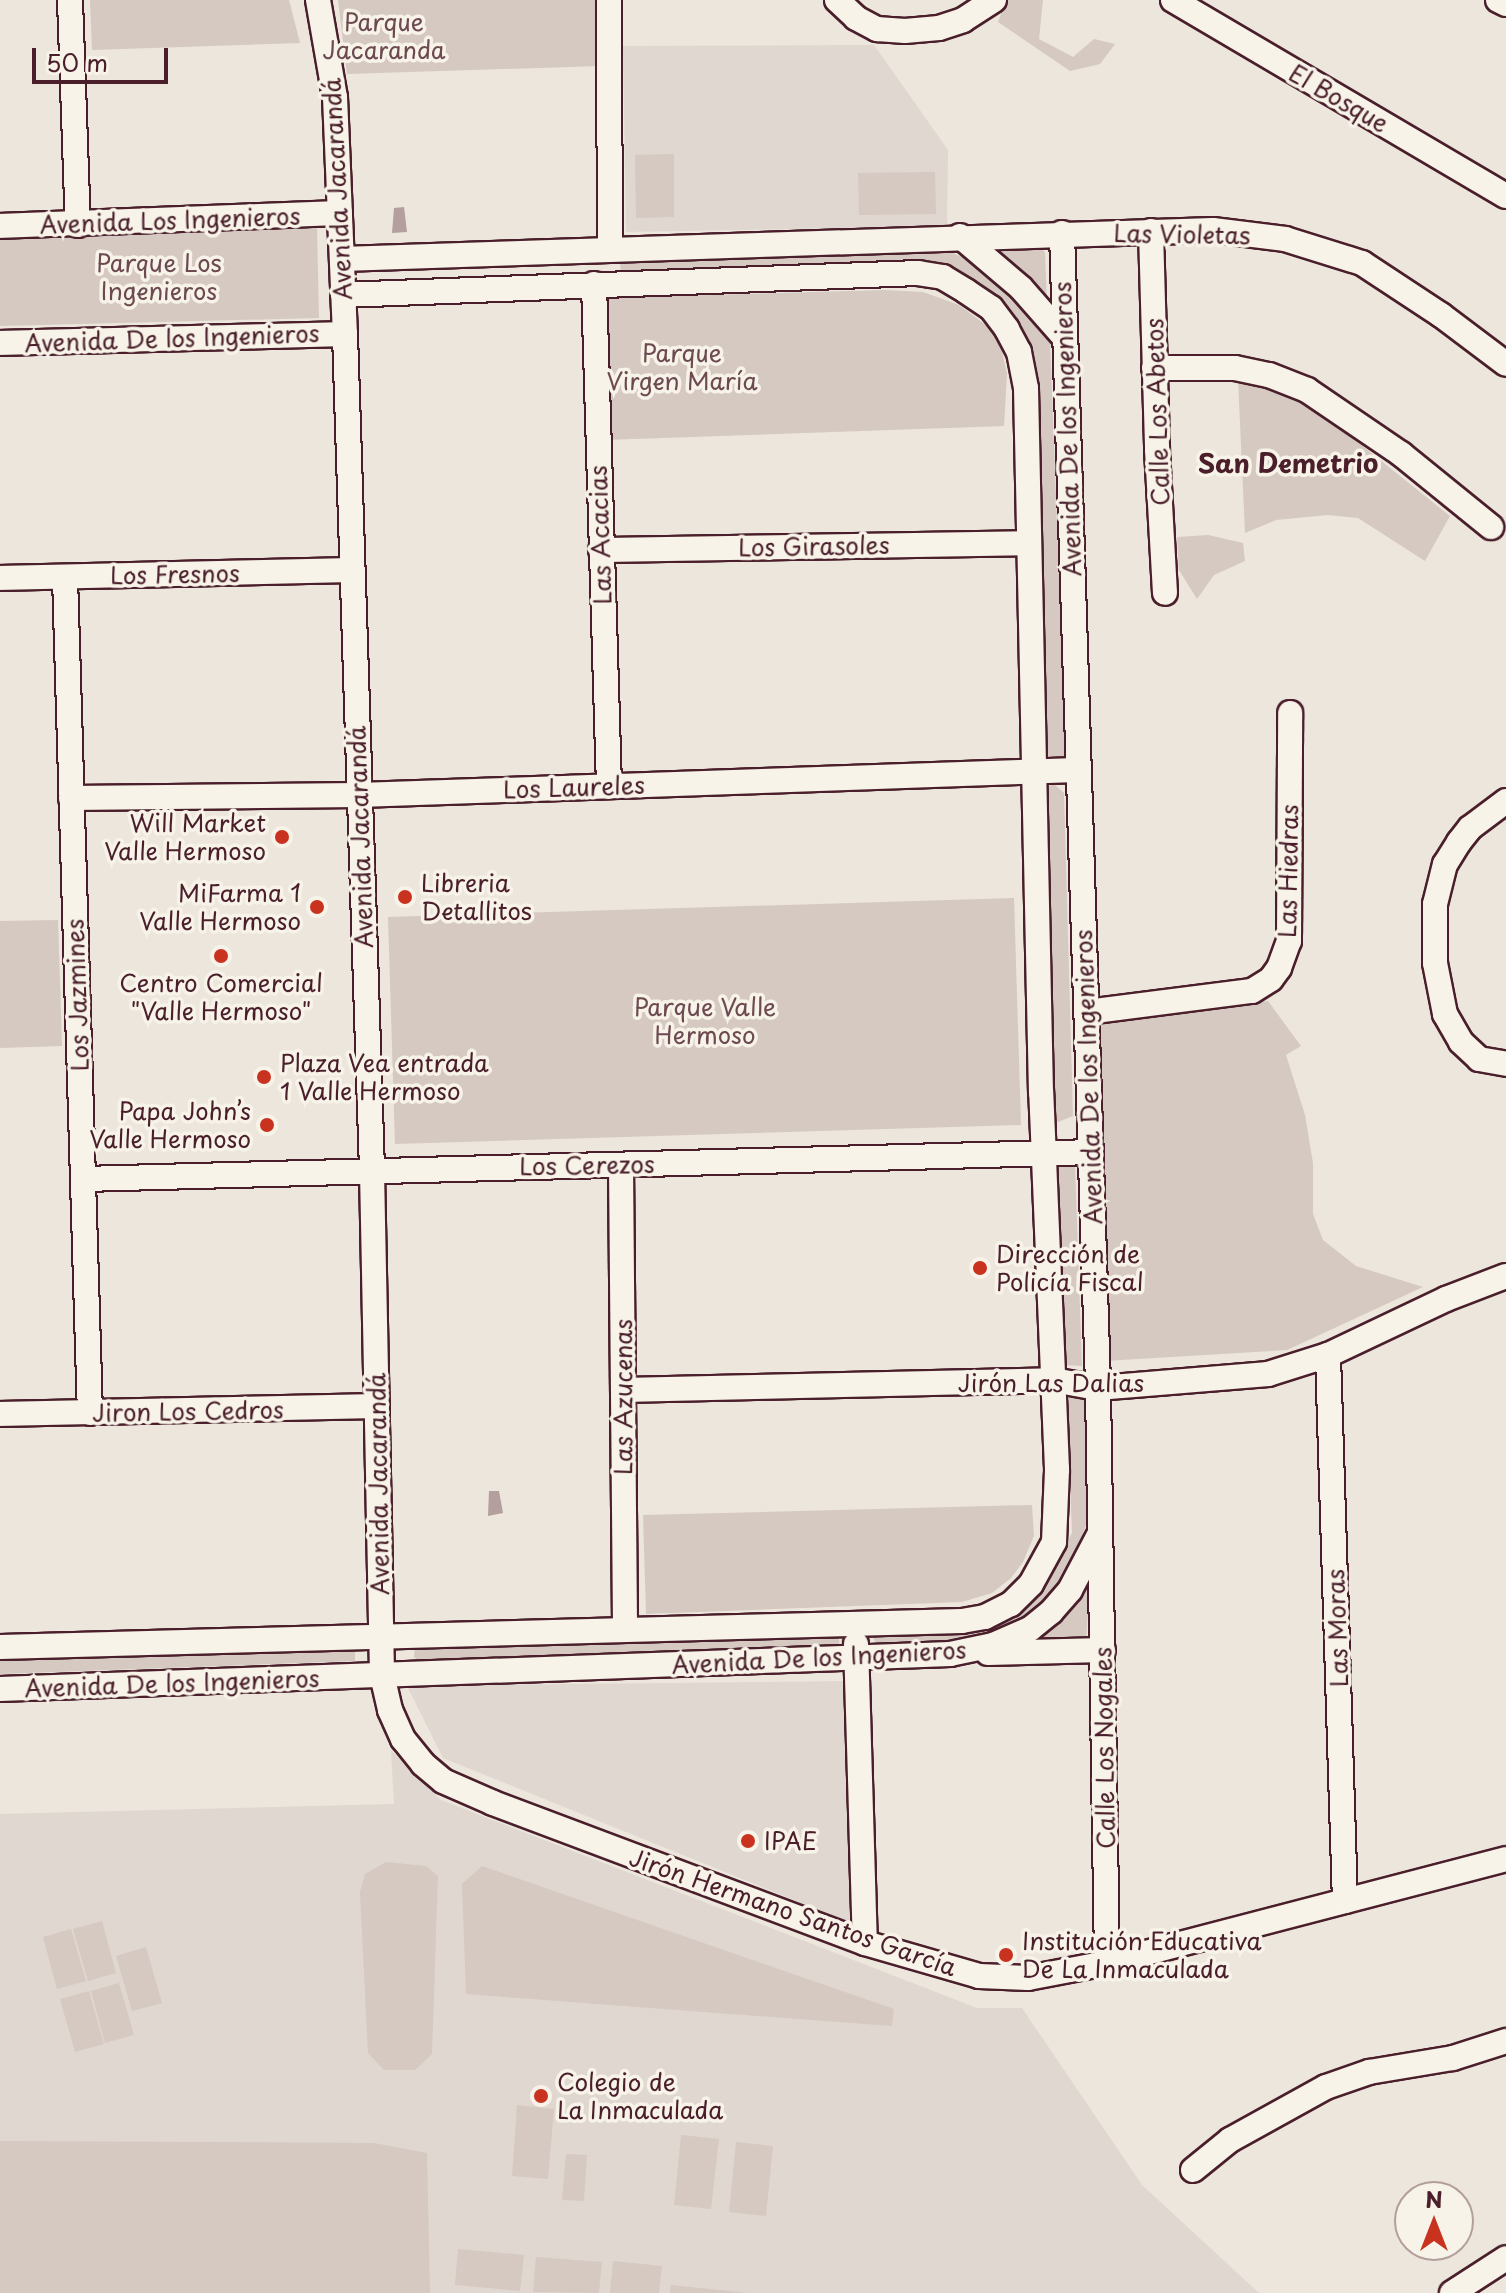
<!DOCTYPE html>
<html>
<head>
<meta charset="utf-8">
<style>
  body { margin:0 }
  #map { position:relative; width:1506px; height:2293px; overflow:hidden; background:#ece6dd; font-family:"Playpen Sans",sans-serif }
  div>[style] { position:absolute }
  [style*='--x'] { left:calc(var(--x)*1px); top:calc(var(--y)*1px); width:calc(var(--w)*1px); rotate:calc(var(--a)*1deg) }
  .built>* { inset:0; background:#e0d7d0 }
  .green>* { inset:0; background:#d5c9c2 }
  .water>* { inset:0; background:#b39f9d }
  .roads { filter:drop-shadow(2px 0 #4a1f2b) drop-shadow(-2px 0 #4a1f2b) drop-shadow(0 2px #4a1f2b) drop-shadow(0 -2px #4a1f2b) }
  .minor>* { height:24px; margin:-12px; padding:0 12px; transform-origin:12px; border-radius:12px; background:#f7f3e8 }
  .dots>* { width:22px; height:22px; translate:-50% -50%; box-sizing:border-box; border:4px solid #f7f3e8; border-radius:50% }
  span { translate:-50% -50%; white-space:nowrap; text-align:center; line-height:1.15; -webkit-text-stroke:7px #f7f3e8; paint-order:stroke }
  .park-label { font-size:24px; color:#6d4a51 }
  .street-label { font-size:24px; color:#4a1f2b }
  .poi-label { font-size:24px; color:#4a1f2b }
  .right { translate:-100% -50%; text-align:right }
  .left { translate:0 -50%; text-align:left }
  .neighbourhood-label { font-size:26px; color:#4a1f2b; font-weight:700 }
  .north { position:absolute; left:1394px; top:2181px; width:80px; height:80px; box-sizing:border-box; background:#f7f3e8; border:2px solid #b29e9c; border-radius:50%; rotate:0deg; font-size:22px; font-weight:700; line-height:32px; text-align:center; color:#4a1f2b }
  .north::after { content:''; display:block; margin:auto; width:28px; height:36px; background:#c8321e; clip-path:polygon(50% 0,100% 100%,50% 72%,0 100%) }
  .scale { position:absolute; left:32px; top:48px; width:136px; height:36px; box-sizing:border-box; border:4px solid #4a1f2b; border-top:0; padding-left:10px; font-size:24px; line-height:28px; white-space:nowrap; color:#4a1f2b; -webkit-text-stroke:6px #f7f3e8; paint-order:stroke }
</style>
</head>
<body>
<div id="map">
  <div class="built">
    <i style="clip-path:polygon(874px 45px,948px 150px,947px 226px,626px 232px,623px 46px)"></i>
    <i style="clip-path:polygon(847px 1681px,851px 1923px,443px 1758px,407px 1686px)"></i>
    <i style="clip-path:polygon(391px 1750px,441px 1800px,977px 2008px,1022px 2008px,1142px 2185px,1259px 2293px,0 2293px,0 1814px,394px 1804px)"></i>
  </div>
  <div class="green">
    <i style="clip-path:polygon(90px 0,289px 0,300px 43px,92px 50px)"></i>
    <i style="clip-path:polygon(338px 0,602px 0,600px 66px,347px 74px)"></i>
    <i style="clip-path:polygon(1006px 0,1043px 0,1039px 39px,1073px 57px,1094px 39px,1115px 44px,1100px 64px,1070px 71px,998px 22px)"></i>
    <i style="clip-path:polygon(674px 154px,674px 217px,636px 218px,635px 155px)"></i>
    <i style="clip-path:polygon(935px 172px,936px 214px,859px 215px,858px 173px)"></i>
    <i style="clip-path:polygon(317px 228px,319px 318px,0 326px,0 235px)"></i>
    <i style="clip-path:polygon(985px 244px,1041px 246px,1045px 253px,1047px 303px)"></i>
    <i style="clip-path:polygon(934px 246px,965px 258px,1036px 315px,1050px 339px,1066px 760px,1046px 759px,1032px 380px,1014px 318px,985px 290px,911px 263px,621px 272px,619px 256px)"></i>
    <i style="clip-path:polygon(884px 290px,923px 292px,959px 305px,991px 329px,1001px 347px,1007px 374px,1004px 426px,605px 440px,605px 298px)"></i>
    <i style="clip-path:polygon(1238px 379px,1274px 388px,1330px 420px,1450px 516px,1425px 561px,1358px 518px,1328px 515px,1276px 520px,1245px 533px)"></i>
    <i style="clip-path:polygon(1208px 535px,1243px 543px,1245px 561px,1214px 575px,1197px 599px,1179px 570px,1177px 537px)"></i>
    <i style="clip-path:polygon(1053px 783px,1064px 793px,1073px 1116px,1058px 1122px,1051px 1115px,1044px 791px)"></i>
    <i style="clip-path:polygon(1014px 898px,1021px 1125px,395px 1144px,388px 917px)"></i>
    <i style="clip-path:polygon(58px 920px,62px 1046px,0 1048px,0 921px)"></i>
    <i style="clip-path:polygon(1268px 1001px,1301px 1046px,1286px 1055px,1305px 1115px,1313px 1163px,1313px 1214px,1323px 1240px,1356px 1266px,1423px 1287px,1287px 1350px,1104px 1361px,1093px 1018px)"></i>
    <i style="clip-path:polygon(1070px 1154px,1075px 1165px,1082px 1366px,1062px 1365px,1056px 1160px)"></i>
    <i style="clip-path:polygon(1070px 1394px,1085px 1397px,1087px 1522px,1071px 1567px,1050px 1598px,1032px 1614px,996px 1634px,964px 1644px,883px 1647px,877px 1644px,873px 1638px,879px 1631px,1017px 1614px,1040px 1595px,1072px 1533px,1067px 1400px)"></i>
    <i style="clip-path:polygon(1032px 1505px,1034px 1536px,1023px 1562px,1011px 1578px,992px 1593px,962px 1602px,646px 1614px,643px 1515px)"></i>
    <i style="clip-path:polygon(1090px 1581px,1086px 1641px,1022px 1645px,1070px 1603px)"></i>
    <i style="clip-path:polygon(838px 1631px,840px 1649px,419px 1661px,414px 1657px,415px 1647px)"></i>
    <i style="clip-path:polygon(355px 1648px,355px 1661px,0 1674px,0 1659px)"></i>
    <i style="clip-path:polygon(386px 1862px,426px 1866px,438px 1876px,432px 2054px,415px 2070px,384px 2070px,368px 2053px,360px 1892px,365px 1874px)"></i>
    <i style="clip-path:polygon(482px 1866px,894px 2009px,892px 2026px,466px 1994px,462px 1884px)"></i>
    <i style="clip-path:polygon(102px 1921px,116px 1973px,88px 1981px,73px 1929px)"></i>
    <i style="clip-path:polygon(71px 1929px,86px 1981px,57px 1989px,43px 1937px)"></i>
    <i style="clip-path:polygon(146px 1947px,162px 2003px,132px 2011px,116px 1956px)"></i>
    <i style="clip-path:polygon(119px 1983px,134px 2035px,105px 2043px,91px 1991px)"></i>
    <i style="clip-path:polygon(89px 1991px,104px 2044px,75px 2052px,60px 1999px)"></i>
    <i style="clip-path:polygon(517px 2105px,554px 2109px,548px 2179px,512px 2176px)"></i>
    <i style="clip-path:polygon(681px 2135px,719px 2139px,711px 2209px,674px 2205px)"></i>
    <i style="clip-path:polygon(0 2141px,374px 2143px,427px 2153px,430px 2293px,0 2293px)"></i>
    <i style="clip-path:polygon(736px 2142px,773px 2146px,766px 2216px,729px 2212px)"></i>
    <i style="clip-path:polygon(566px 2154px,587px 2155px,584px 2201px,562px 2200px)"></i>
    <i style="clip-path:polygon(458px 2249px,524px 2255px,520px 2291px,455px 2285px)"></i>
    <i style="clip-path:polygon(536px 2257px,602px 2262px,599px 2293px,533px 2292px)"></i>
    <i style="clip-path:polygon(613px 2261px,662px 2266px,659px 2293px,610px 2293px)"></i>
    <i style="clip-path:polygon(671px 2285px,748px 2293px,670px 2293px)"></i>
  </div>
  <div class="water">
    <i style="clip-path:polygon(404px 207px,407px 232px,392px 233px,394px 208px)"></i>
    <i style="clip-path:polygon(489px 1491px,499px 1491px,503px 1513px,488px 1516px)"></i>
  </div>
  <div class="roads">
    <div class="minor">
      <i style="--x:70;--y:0;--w:225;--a:88"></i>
      <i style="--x:318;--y:0;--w:98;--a:80.1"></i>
      <i style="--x:335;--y:97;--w:237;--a:87.6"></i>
      <i style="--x:345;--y:334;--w:837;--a:88.15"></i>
      <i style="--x:372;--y:1171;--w:504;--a:88.86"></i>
      <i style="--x:382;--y:1675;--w:36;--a:77"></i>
      <i style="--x:390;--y:1710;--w:32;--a:66"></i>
      <i style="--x:403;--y:1739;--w:32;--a:51"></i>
      <i style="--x:423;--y:1764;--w:26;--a:40"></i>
      <i style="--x:443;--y:1781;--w:55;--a:23.7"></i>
      <i style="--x:493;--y:1803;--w:397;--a:20.6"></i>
      <i style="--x:865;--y:1943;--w:119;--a:16.1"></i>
      <i style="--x:979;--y:1976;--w:49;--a:2.3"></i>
      <i style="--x:1028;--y:1978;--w:80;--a:-10.8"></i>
      <i style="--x:1107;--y:1963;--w:412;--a:-14.6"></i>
      <i style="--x:609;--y:0;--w:249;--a:89.8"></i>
      <i style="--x:837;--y:0;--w:26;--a:43"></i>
      <i style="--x:856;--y:18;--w:24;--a:28"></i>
      <i style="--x:877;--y:29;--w:28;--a:4"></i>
      <i style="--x:905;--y:31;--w:34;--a:-5"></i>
      <i style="--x:939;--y:28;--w:25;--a:-18"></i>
      <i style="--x:963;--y:20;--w:37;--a:-33"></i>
      <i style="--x:1173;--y:0;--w:386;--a:30.5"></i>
      <i style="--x:1498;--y:0;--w:9;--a:27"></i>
      <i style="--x:0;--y:226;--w:340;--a:-2.2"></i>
      <i style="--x:1151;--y:231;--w:219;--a:88.4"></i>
      <i style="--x:1157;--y:450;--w:143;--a:86.8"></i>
      <i style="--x:1062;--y:233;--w:1156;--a:88.21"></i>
      <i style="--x:1098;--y:1388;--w:575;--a:89.1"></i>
      <i style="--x:960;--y:236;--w:80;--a:40.4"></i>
      <i style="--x:1021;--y:288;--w:65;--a:48.7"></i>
      <i style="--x:342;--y:259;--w:871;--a:-1.91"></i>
      <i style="--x:1213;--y:230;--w:73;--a:7.1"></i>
      <i style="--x:1285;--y:239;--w:81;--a:17.3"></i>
      <i style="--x:1362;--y:263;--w:95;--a:33.4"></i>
      <i style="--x:1441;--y:315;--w:81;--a:37"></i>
      <i style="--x:594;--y:284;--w:502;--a:88.29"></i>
      <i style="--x:0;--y:343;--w:345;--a:-1.5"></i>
      <i style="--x:1154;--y:368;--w:81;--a:0"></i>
      <i style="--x:1235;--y:368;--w:35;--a:12"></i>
      <i style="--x:1269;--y:375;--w:41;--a:21.5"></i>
      <i style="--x:1307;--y:390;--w:114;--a:34.2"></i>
      <i style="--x:1401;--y:454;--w:116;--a:39"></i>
      <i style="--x:601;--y:550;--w:427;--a:-0.9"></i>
      <i style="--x:65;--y:577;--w:836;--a:88.29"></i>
      <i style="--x:0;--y:578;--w:351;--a:-1.3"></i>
      <i style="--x:71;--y:798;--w:288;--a:-0.6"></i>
      <i style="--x:359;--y:795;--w:718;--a:-1.99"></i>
      <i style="--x:1506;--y:801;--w:45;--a:143.1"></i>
      <i style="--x:1470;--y:828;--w:18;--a:128"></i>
      <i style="--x:1459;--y:842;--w:26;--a:122"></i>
      <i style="--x:1445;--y:864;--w:41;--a:104"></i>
      <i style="--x:1435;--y:904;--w:59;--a:90"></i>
      <i style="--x:1435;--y:963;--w:52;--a:78.9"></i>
      <i style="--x:1445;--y:1014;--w:32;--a:60"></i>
      <i style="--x:1461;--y:1042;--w:25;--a:43"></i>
      <i style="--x:1479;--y:1059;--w:27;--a:10"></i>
      <i style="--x:1087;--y:1012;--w:166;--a:-7.3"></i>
      <i style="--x:1252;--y:991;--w:22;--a:-32"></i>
      <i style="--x:1271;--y:979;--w:14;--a:-54"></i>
      <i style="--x:1279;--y:968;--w:29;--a:-70"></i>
      <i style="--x:1289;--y:941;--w:228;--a:-89.7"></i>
      <i style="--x:621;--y:1165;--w:464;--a:89.5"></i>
      <i style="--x:83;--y:1179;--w:1008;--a:-1.53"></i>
      <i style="--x:1328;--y:1355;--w:546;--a:88.22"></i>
      <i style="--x:623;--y:1390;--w:430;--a:-1.3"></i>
      <i style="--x:1053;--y:1380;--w:46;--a:10.1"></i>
      <i style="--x:1098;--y:1388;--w:171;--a:-4.7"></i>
      <i style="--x:1268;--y:1374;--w:63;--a:-17.6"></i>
      <i style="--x:1328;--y:1355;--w:131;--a:-25.4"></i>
      <i style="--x:1446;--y:1299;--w:64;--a:-21"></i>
      <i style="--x:0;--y:1414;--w:377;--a:-1.2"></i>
      <i style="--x:856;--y:1644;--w:299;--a:88.3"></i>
      <i style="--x:0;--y:1647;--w:962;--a:-1.55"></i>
      <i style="--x:962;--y:1621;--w:23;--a:-10"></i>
      <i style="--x:985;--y:1617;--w:29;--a:-27"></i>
      <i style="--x:1011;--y:1604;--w:28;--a:-45"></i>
      <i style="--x:1031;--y:1584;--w:48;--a:-61.3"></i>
      <i style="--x:1054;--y:1542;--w:73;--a:-87.6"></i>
      <i style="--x:1057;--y:1469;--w:376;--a:-92.4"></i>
      <i style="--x:1041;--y:1093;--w:705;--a:-91.22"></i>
      <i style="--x:1026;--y:388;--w:37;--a:-101"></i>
      <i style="--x:1019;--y:352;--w:26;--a:-118"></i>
      <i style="--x:1007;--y:329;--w:26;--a:-127"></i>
      <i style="--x:991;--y:308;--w:30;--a:-146"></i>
      <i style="--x:966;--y:291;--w:27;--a:-149"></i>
      <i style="--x:943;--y:277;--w:25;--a:-171"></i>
      <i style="--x:918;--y:273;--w:575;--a:177.81"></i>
      <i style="--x:988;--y:1653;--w:115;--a:-1.5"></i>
      <i style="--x:0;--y:1689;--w:951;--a:-2.11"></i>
      <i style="--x:950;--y:1654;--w:44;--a:-11.8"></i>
      <i style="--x:993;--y:1645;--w:40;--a:-23.4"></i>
      <i style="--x:1030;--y:1629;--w:27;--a:-39"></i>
      <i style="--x:1051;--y:1612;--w:29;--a:-49"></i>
      <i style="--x:1070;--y:1590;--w:62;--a:-62.2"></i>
      <i style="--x:1193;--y:2170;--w:48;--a:-39"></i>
      <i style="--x:1230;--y:2140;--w:110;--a:-28.9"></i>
      <i style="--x:1326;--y:2087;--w:46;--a:-19.2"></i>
      <i style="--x:1369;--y:2072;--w:85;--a:-9.5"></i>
      <i style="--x:1453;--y:2058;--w:56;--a:-17.8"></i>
      <i style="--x:1452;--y:2293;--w:64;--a:-32.9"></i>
    </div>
  </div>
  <div class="dots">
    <i style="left:282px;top:837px;background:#c8321e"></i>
    <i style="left:405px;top:897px;background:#c8321e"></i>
    <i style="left:317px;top:907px;background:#c8321e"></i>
    <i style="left:221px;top:956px;background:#c8321e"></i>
    <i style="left:264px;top:1077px;background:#c8321e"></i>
    <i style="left:267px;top:1125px;background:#c8321e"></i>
    <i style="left:980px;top:1268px;background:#c8321e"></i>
    <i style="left:748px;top:1841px;background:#c8321e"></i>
    <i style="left:1006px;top:1955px;background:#c8321e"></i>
    <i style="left:541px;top:2096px;background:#c8321e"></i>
  </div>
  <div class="park-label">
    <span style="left:384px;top:36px">Parque<br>Jacaranda</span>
    <span style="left:159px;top:277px">Parque Los<br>Ingenieros</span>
    <span style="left:682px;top:367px">Parque<br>Virgen María</span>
    <span style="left:705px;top:1021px">Parque Valle<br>Hermoso</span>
  </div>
  <div class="street-label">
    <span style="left:1339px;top:98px;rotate:30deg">El Bosque</span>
    <span style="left:337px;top:189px;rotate:-93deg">Avenida Jacarandá</span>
    <span style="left:170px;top:220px;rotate:-2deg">Avenida Los Ingenieros</span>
    <span style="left:1182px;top:234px;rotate:1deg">Las Violetas</span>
    <span style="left:172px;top:338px;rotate:-2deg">Avenida De los Ingenieros</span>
    <span style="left:1157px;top:412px;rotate:-92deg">Calle Los Abetos</span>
    <span style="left:1067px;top:429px;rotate:-92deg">Avenida De los Ingenieros</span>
    <span style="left:600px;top:535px;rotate:-92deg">Las Acacias</span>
    <span style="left:814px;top:546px;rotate:-1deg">Los Girasoles</span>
    <span style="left:175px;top:574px;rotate:-1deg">Los Fresnos</span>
    <span style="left:574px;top:787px;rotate:-2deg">Los Laureles</span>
    <span style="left:360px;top:837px;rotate:-92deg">Avenida Jacarandá</span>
    <span style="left:1288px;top:871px;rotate:-89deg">Las Hiedras</span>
    <span style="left:77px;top:995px;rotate:-92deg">Los Jazmines</span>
    <span style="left:1088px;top:1077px;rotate:-92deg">Avenida De los Ingenieros</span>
    <span style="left:587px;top:1165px;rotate:-1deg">Los Cerezos</span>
    <span style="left:1051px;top:1383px">Jirón Las Dalias</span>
    <span style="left:623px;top:1397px;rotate:-90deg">Las Azucenas</span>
    <span style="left:188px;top:1411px;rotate:-1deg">Jiron Los Cedros</span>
    <span style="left:378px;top:1484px;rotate:-91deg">Avenida Jacarandá</span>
    <span style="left:1337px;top:1628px;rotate:-92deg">Las Moras</span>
    <span style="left:819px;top:1657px;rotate:-3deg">Avenida De los Ingenieros</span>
    <span style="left:172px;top:1683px;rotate:-2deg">Avenida De los Ingenieros</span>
    <span style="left:1104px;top:1748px;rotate:-91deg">Calle Los Nogales</span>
    <span style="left:793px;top:1912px;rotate:19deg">Jirón Hermano Santos García</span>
  </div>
  <div class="poi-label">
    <span class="right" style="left:266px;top:837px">Will Market<br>Valle Hermoso</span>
    <span class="left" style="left:421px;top:897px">Libreria<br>Detallitos</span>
    <span class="right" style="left:301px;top:907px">MiFarma 1<br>Valle Hermoso</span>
    <span style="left:221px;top:997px">Centro Comercial<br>"Valle Hermoso"</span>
    <span class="left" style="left:280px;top:1077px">Plaza Vea entrada<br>1 Valle Hermoso</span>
    <span class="right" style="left:251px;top:1125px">Papa John’s<br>Valle Hermoso</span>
    <span class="left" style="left:996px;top:1268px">Dirección de<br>Policía Fiscal</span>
    <span class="left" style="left:764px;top:1841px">IPAE</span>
    <span class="left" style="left:1022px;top:1955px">Institución Educativa<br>De La Inmaculada</span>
    <span class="left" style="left:557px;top:2096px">Colegio de<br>La Inmaculada</span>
  </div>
  <div class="neighbourhood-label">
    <span style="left:1288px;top:463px">San Demetrio</span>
  </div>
  <div class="north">N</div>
  <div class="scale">50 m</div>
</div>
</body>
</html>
